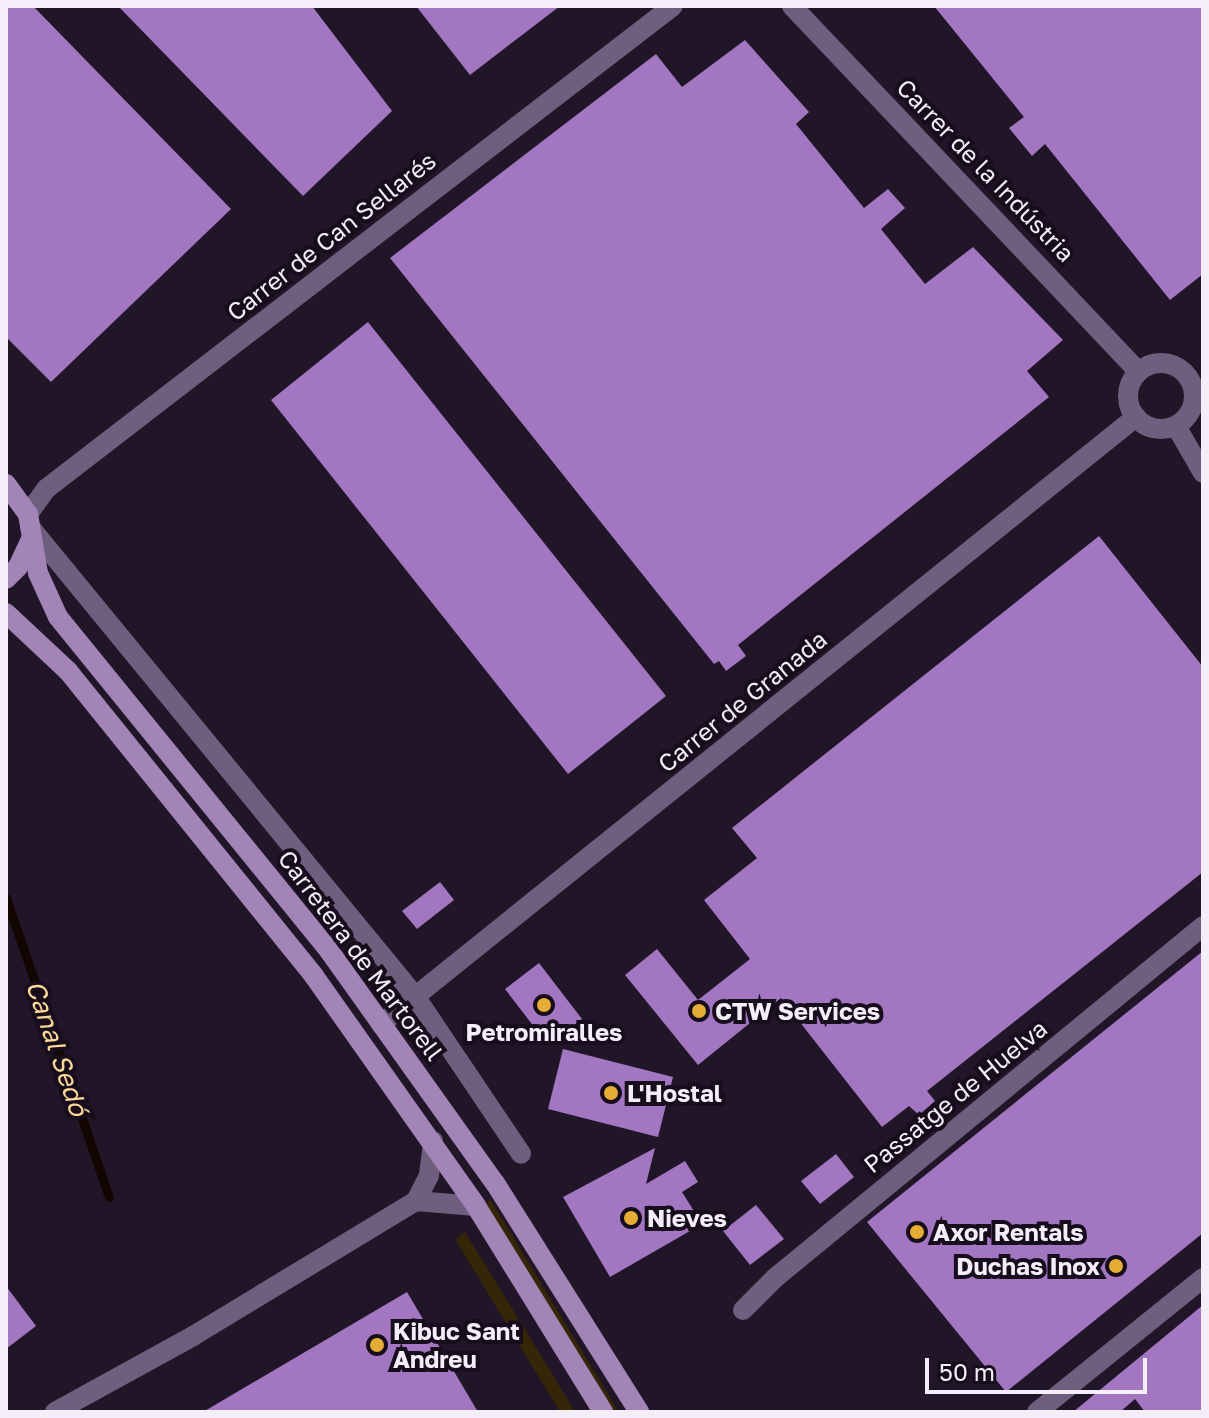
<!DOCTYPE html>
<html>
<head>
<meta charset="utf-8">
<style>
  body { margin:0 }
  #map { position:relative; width:1209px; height:1418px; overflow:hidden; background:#201627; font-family:"Golos Text",sans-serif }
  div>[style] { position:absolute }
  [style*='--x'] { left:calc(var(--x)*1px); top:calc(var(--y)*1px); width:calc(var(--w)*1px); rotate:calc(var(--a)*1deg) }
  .green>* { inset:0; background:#352608 }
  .stream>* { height:9px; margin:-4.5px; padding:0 4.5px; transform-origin:4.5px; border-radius:4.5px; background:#130600 }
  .building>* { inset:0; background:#a376c2 }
  .street>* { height:20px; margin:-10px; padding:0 10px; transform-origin:10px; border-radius:10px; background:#705e7e }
  .street>.ring { margin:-10px; padding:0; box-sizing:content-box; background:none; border:20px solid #705e7e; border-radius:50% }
  .secondary>* { height:20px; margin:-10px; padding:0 10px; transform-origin:10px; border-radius:10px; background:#a284b7 }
  .dots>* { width:22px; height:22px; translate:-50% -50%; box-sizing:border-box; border:4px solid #170d1d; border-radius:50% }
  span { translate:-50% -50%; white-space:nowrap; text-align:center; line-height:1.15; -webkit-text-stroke:8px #170d1d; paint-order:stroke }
  .street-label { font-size:24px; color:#f4eef9 }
  .poi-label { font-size:24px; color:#f4eef9; font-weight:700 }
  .left { translate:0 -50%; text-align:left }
  .right { translate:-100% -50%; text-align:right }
  .water-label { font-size:26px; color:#fcd898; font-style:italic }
  .frame { position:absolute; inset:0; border:8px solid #f4eef9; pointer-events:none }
  .scale { position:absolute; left:925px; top:1358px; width:222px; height:36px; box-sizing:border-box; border:4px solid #f4eef9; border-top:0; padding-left:10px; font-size:24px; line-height:28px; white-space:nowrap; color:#f4eef9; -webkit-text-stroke:6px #170d1d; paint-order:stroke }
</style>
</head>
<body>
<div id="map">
  <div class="green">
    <i style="clip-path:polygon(490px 1199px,619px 1412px,609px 1412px,484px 1207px)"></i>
    <i style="clip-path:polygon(465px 1232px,548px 1367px,575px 1412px,560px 1412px,455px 1239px)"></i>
  </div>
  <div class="stream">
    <i style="--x:6;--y:898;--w:316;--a:71"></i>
  </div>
  <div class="building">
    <i style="clip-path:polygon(6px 6px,33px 6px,231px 209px,51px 382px,6px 337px)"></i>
    <i style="clip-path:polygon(118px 6px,312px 6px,392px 111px,303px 196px)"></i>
    <i style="clip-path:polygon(416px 6px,560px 6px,470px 75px)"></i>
    <i style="clip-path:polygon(934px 6px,1203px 6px,1203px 274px,1170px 300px,1045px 144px,1032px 156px,1009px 128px,1024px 117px)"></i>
    <i style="clip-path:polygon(745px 40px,809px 112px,796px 124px,864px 208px,888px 189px,905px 208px,881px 229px,925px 284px,973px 247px,1063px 340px,1027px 371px,1049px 397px,738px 645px,746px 656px,726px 671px,719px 661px,714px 664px,390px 258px,656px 54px,682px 87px)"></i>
    <i style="clip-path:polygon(368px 322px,666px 696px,568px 774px,271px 400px)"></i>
    <i style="clip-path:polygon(1099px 536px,1203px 667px,1203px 872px,927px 1091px,935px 1101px,919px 1115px,909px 1106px,882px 1127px,781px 998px,698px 1065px,625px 975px,657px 949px,698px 1000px,750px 959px,704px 900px,757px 858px,732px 828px)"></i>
    <i style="clip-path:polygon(440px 882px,454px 900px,417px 929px,402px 911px)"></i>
    <i style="clip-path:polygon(1203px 951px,1203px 1233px,1006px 1392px,867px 1222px)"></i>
    <i style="clip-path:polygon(539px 963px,582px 1019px,548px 1045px,505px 989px)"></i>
    <i style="clip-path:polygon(563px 1049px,673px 1077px,658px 1137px,548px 1109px)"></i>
    <i style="clip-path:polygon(655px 1148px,646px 1184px,685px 1161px,698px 1182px,682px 1192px,702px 1224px,610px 1277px,563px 1197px)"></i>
    <i style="clip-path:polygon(836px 1154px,854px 1177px,820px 1204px,801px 1181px)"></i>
    <i style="clip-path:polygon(756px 1205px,784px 1239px,750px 1265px,723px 1231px)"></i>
    <i style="clip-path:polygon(6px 1286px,36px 1326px,6px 1349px)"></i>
    <i style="clip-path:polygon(407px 1292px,478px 1412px,203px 1412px)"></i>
    <i style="clip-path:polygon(1203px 1305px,1203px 1412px,1145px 1412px,1135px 1399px,1120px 1412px,1073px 1412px)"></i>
  </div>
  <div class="street">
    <i style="--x:792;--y:6;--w:504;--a:46.53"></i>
    <i class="ring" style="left:1128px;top:363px;width:46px;height:46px"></i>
    <i style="--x:1176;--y:426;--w:54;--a:60.1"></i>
    <i style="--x:28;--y:514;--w:31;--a:-54"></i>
    <i style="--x:46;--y:489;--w:791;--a:-37.61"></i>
    <i style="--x:30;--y:527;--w:607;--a:50.62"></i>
    <i style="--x:415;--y:996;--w:190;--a:56.1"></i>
    <i style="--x:381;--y:1024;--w:969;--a:-38.8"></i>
    <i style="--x:416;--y:1201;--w:60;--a:4.8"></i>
    <i style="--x:743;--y:1310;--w:45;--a:-45"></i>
    <i style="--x:775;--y:1278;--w:554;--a:-39.43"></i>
    <i style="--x:55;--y:1412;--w:158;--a:-28.8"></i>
    <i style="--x:193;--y:1336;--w:261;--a:-31.2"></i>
    <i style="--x:416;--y:1201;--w:29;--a:-63"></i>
    <i style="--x:429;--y:1175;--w:34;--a:-83"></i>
    <i style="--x:1037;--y:1412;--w:213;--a:-38.9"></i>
  </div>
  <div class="secondary">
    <i style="--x:6;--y:484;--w:37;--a:54"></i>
    <i style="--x:28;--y:514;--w:60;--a:80.4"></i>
    <i style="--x:38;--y:573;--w:48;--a:65.6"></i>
    <i style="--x:58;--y:617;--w:432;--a:50.9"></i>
    <i style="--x:330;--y:952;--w:284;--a:54.5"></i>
    <i style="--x:495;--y:1183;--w:271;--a:57.8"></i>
    <i style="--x:6;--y:579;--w:17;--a:-45"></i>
    <i style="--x:18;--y:567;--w:29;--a:-65"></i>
    <i style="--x:6;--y:613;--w:85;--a:43.1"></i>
    <i style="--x:68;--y:671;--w:392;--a:51.1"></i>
    <i style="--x:314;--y:976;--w:281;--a:54.8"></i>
    <i style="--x:476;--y:1206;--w:242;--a:58.3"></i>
  </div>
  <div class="dots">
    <i style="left:544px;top:1005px;background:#e6ad36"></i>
    <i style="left:699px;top:1011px;background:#e6ad36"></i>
    <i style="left:611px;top:1093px;background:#e6ad36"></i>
    <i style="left:631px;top:1218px;background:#e6ad36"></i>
    <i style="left:917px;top:1232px;background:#e6ad36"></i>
    <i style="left:1116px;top:1266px;background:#e6ad36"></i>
    <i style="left:377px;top:1345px;background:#e6ad36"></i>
  </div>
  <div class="street-label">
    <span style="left:986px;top:170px;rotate:46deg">Carrer de la Indústria</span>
    <span style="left:331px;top:236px;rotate:-38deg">Carrer de Can Sellarés</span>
    <span style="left:742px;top:701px;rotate:-39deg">Carrer de Granada</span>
    <span style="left:361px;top:955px;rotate:53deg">Carretera de Martorell</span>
    <span style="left:955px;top:1096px;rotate:-39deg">Passatge de Huelva</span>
  </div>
  <div class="poi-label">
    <span class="left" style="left:715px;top:1011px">CTW Services</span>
    <span style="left:544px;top:1032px">Petromiralles</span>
    <span class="left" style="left:627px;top:1093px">L'Hostal</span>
    <span class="left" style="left:647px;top:1218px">Nieves</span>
    <span class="left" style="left:933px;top:1232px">Axor Rentals</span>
    <span class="right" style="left:1100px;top:1266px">Duchas Inox</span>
    <span class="left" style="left:393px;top:1345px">Kibuc Sant<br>Andreu</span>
  </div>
  <div class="water-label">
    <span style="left:57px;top:1048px;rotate:71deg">Canal Sedó</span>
  </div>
  <div class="frame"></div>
  <div class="scale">50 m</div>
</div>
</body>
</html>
